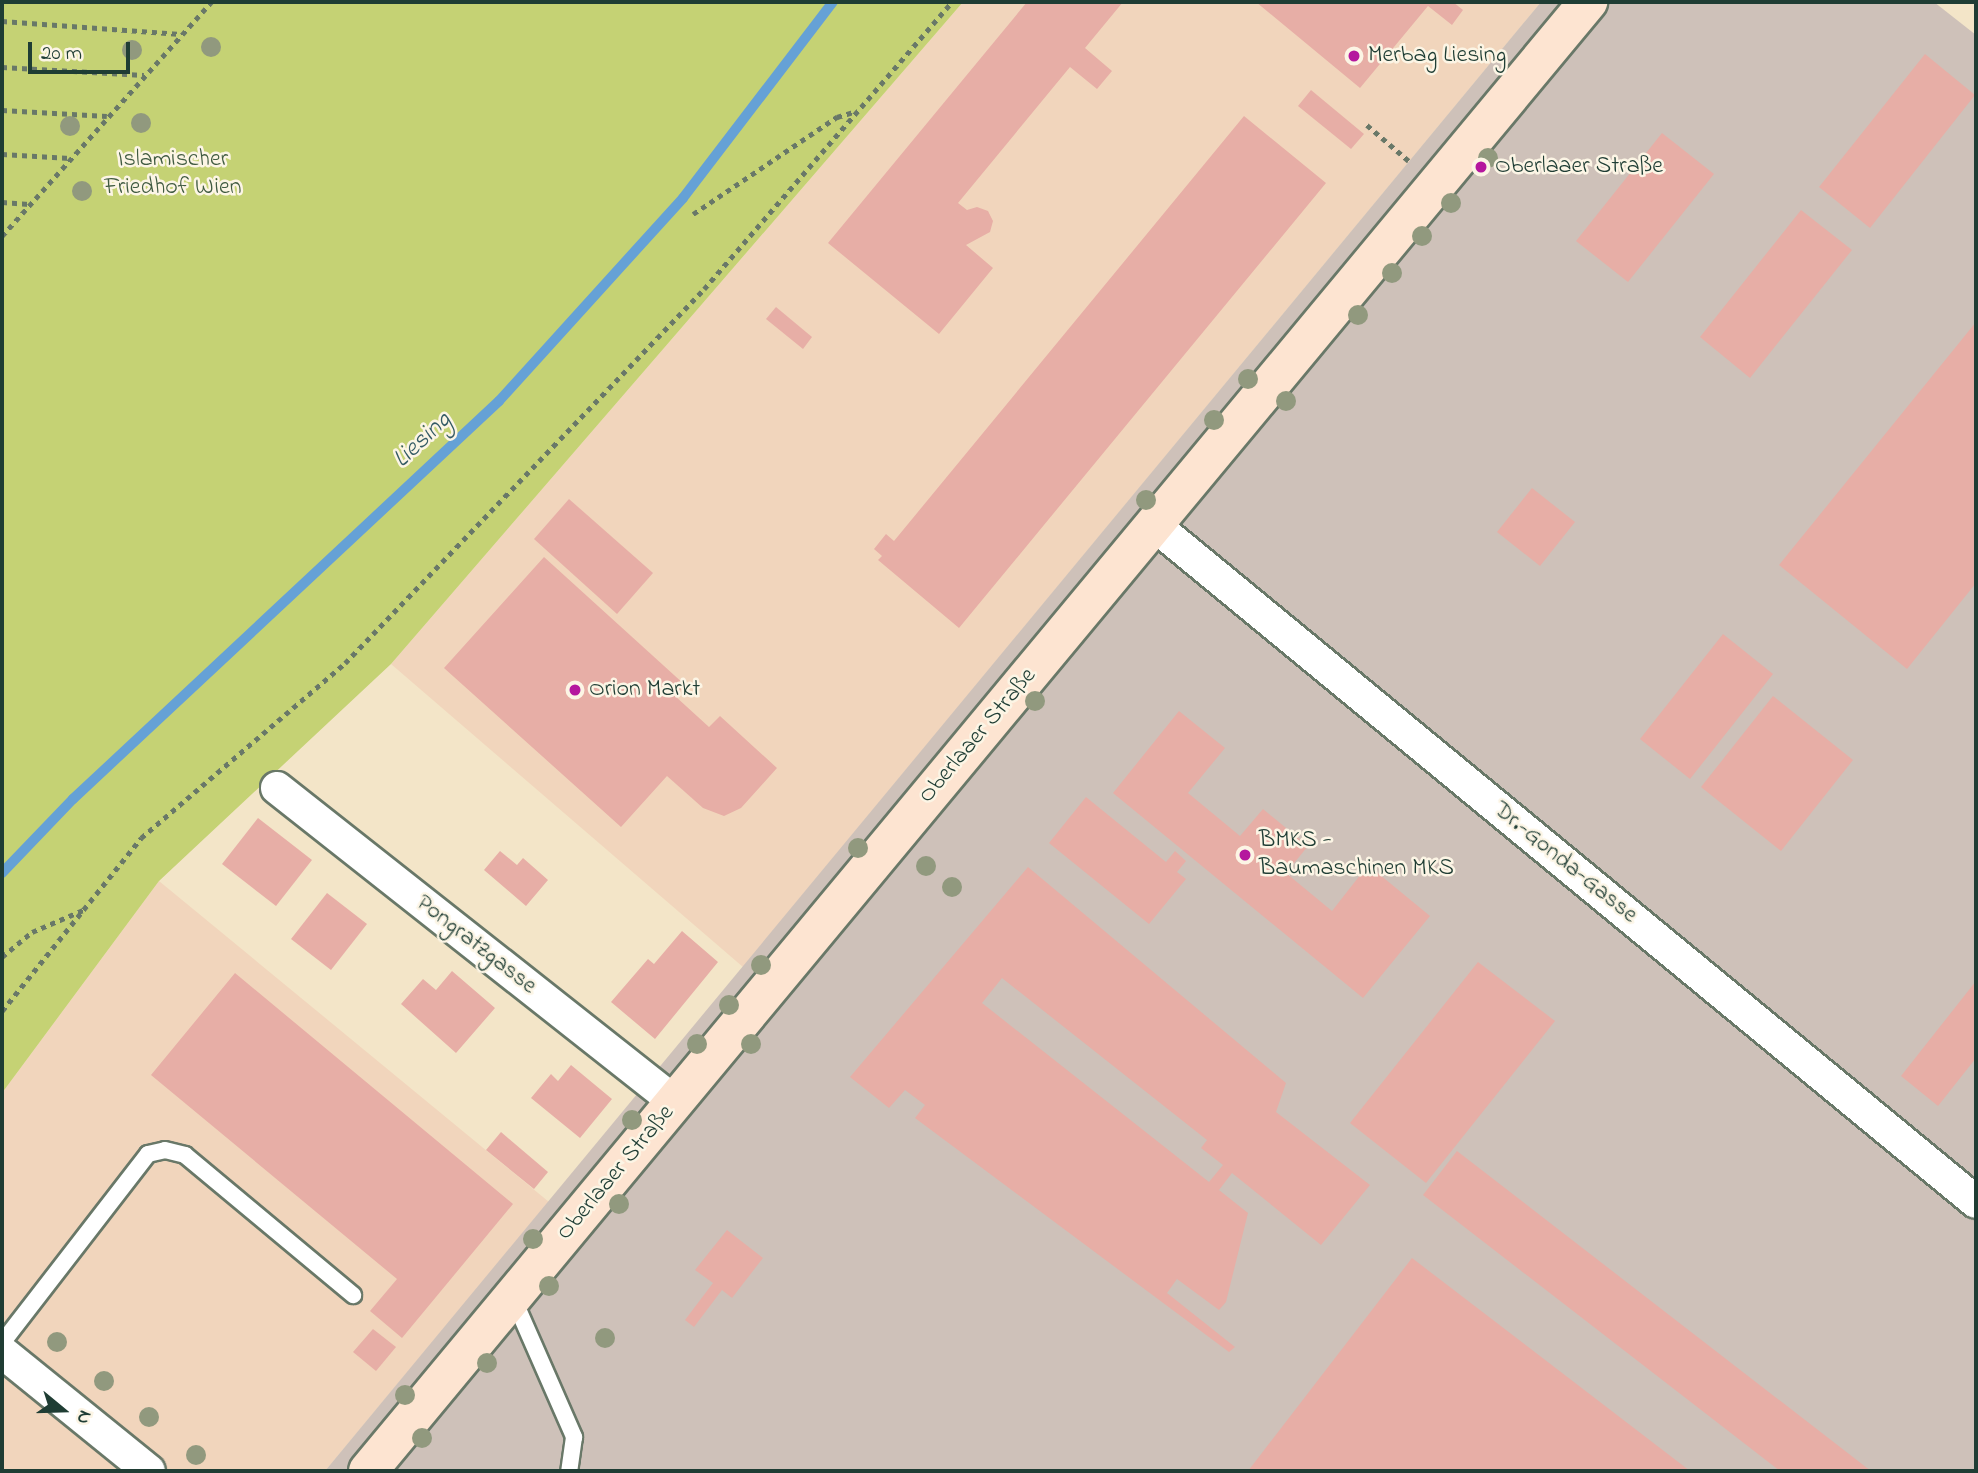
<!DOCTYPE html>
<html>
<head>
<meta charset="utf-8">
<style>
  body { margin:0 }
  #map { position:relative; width:1978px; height:1473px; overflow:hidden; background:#f3e5c8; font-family:"Indie Flower",sans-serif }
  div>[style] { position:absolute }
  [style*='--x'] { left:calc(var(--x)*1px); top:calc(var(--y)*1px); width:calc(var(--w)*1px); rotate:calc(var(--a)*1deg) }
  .built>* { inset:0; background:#f1d5bc }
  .industrial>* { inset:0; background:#cec1b9 }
  .green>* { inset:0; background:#c5d274 }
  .stream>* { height:10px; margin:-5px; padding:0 5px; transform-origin:5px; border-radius:5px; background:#65a1d6 }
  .building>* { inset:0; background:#e7aea6 }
  .path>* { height:4.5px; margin-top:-2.25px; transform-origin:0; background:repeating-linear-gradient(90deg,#697868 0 5px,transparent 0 10px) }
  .roads { filter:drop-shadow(2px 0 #697868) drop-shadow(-2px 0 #697868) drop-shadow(0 2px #697868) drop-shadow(0 -2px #697868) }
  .lane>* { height:16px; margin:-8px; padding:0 8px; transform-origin:8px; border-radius:8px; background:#fff }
  .street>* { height:32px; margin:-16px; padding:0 16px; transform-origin:16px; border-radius:16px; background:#fff }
  .secondary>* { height:38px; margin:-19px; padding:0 19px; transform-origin:19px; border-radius:19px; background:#fde4d1 }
  .trees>* { width:20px; height:20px; margin:-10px; border-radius:50%; background:#91997e }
  .dots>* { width:19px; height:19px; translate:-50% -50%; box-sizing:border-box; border:4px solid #fcf5e5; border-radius:50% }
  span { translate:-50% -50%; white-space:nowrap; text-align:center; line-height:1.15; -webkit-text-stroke:5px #fcf5e5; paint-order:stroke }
  .poi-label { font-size:24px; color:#1f3d34 }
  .left { translate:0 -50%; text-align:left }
  .park-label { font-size:24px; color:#405b41 }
  .street-label { font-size:24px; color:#1f3d34 }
  .water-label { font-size:26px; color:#345b65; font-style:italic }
  .frame { position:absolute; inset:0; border:4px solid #1f3d34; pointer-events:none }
  .north { position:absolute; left:28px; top:1375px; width:70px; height:70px; -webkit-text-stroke:5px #fcf5e5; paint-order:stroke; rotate:109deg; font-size:19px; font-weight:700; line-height:28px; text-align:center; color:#1f3d34 }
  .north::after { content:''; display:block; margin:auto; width:24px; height:32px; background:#1f3d34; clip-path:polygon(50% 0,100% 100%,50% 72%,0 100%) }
  .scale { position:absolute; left:28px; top:42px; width:102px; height:32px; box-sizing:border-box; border:4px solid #1f3d34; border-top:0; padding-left:9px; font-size:21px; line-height:24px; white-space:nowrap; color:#1f3d34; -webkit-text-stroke:5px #fcf5e5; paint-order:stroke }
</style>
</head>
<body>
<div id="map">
  <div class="built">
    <i style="clip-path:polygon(963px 2px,1541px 2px,743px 967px,391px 664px)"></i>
    <i style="clip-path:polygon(159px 881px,549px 1202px,325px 1471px,2px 1471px,2px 1093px)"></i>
  </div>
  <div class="industrial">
    <i style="clip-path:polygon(1541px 2px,1934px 2px,1976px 35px,1976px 1471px,325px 1471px)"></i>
  </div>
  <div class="green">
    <i style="clip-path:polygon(2px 2px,963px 2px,391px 664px,159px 881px,2px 1093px)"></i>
  </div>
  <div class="stream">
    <i style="--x:2;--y:873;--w:103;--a:-46.2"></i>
    <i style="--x:73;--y:799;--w:583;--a:-43.05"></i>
    <i style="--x:499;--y:401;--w:274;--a:-47.8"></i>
    <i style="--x:683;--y:198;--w:247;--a:-52.6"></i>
  </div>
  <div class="building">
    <i style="clip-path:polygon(1027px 2px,1123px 2px,1085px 48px,1112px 71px,1097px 89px,1070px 67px,958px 203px,967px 210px,977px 207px,988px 211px,993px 221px,990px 232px,966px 245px,993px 268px,939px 334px,828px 243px)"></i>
    <i style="clip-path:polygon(1256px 2px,1453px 2px,1463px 10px,1452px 25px,1428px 6px,1360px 88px)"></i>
    <i style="clip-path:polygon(1925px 54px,1975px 95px,1870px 228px,1819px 187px)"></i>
    <i style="clip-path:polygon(1311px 90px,1364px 134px,1351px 149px,1298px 106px)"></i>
    <i style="clip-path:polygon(1244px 116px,1326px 183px,959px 628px,878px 560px,882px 556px,874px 549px,886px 534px,894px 541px)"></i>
    <i style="clip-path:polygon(1662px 133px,1714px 174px,1628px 282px,1576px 241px)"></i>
    <i style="clip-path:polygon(1801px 210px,1852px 250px,1750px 378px,1700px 337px)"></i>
    <i style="clip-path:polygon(776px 307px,812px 337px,803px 349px,766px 319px)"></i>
    <i style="clip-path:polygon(1976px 322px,1976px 583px,1907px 669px,1779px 565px)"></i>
    <i style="clip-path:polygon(1532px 488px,1575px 522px,1540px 566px,1497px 532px)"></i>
    <i style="clip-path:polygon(569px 499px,653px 573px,617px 614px,534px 539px)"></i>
    <i style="clip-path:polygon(544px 557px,685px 685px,675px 696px,709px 727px,720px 716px,777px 768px,741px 808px,724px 816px,703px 808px,667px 776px,621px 827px,444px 668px)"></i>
    <i style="clip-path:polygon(1723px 634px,1773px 674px,1690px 779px,1640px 739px)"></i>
    <i style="clip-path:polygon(1773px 696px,1853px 760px,1781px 851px,1701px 787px)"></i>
    <i style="clip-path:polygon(1179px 711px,1225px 748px,1188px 793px,1240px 836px,1263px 809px,1308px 846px,1286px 873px,1332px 911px,1368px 865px,1430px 916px,1363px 998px,1113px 793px)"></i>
    <i style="clip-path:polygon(1086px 797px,1166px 862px,1175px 851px,1186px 861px,1177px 872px,1186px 879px,1149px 924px,1049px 843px)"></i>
    <i style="clip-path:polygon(258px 818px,312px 860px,276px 906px,222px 864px)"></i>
    <i style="clip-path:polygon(500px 851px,517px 865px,523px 858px,548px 880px,526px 906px,484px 870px)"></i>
    <i style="clip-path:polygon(evenodd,1028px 867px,1286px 1083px,1276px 1112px,1370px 1185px,1321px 1245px,1232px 1173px,1219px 1190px,1248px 1213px,1226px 1302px,1219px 1310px,1177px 1279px,1167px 1293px,1235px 1347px,1229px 1352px,915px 1118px,925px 1105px,905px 1090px,889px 1108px,850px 1077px,1028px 867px,1002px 978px,1207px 1140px,1201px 1148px,1223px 1165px,1209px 1182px,982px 1003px,1002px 978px)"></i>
    <i style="clip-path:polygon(327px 893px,367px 924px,331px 970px,291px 939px)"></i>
    <i style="clip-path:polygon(682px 931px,718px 962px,655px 1039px,611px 1002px,648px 959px,654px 964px)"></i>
    <i style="clip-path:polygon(1478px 962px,1555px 1021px,1426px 1183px,1350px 1123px)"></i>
    <i style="clip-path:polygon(452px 971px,495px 1008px,456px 1053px,401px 1004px,423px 979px,436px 990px)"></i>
    <i style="clip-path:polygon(235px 973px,513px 1204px,402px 1338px,370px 1311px,397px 1279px,151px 1075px)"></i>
    <i style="clip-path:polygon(1976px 981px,1976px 1058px,1938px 1106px,1901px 1076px)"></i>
    <i style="clip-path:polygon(571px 1065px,612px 1099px,580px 1138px,531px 1098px,551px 1074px,558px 1081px)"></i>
    <i style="clip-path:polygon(501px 1132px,548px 1172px,534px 1189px,486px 1150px)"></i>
    <i style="clip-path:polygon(1457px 1151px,1871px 1471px,1780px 1471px,1423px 1195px)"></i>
    <i style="clip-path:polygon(727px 1230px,763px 1258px,732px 1298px,722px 1290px,694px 1327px,685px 1320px,713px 1283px,695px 1270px)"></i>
    <i style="clip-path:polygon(1412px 1258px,1690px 1471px,1248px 1471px)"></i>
    <i style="clip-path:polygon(373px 1329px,396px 1347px,376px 1371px,353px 1352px)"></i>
  </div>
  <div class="path">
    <i style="--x:2;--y:21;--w:179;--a:4.2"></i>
    <i style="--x:2;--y:67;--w:142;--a:3.2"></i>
    <i style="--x:2;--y:110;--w:105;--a:3.3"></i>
    <i style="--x:1367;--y:125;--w:55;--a:40.6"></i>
    <i style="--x:2;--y:154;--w:68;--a:3.4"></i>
    <i style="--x:2;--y:202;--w:27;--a:4"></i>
    <i style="--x:693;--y:214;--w:174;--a:-34"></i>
    <i style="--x:837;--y:117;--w:21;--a:-17"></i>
    <i style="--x:2;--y:236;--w:314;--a:-48.2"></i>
    <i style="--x:2;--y:957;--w:39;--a:-40"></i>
    <i style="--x:32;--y:932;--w:56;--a:-23.3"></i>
    <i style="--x:2;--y:1011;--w:222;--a:-51.2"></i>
    <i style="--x:141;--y:838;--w:269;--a:-40.6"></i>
    <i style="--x:345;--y:663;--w:518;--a:-46.17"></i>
    <i style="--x:704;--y:289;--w:379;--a:-49.2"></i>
  </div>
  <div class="roads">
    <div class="lane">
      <i style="--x:514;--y:1300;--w:150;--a:66.3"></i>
      <i style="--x:574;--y:1437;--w:34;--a:98"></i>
      <i style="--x:2;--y:1343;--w:239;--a:-52.3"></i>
      <i style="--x:148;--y:1154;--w:17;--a:-13"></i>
      <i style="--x:165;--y:1150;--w:21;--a:14"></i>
      <i style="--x:185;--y:1155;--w:219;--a:39.8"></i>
    </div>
    <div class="street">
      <i style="--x:1153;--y:524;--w:1066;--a:39.48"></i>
      <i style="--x:277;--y:788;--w:507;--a:38.27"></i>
      <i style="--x:2;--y:1352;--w:189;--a:39"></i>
    </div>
    <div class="secondary">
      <i style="--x:368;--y:1471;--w:1910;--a:-50.29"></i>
    </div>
  </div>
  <div class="trees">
    <i style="left:211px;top:47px"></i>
    <i style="left:132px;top:50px"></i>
    <i style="left:141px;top:123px"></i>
    <i style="left:70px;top:126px"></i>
    <i style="left:1488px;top:158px"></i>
    <i style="left:82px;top:191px"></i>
    <i style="left:1451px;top:203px"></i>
    <i style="left:1422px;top:236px"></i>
    <i style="left:1392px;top:273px"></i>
    <i style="left:1358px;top:315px"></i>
    <i style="left:1248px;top:379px"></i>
    <i style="left:1286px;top:401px"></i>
    <i style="left:1214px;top:420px"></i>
    <i style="left:1146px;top:500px"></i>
    <i style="left:1035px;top:701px"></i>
    <i style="left:858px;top:848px"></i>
    <i style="left:926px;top:866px"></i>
    <i style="left:952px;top:887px"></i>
    <i style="left:761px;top:965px"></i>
    <i style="left:729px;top:1005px"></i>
    <i style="left:697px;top:1044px"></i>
    <i style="left:751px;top:1044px"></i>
    <i style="left:632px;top:1120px"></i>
    <i style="left:619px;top:1204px"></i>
    <i style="left:533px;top:1239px"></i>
    <i style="left:549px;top:1286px"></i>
    <i style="left:605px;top:1338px"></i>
    <i style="left:57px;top:1342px"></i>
    <i style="left:487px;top:1363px"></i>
    <i style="left:104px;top:1381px"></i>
    <i style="left:405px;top:1395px"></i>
    <i style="left:149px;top:1417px"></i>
    <i style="left:422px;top:1438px"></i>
    <i style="left:196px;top:1455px"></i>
  </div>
  <div class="dots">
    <i style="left:1354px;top:56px;background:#b5179e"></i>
    <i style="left:1481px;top:167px;background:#b5179e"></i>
    <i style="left:575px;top:690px;background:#b5179e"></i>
    <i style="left:1245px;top:855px;background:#b5179e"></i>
  </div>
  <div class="poi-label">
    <span class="left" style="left:1368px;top:56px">Merbag Liesing</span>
    <span class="left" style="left:1495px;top:167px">Oberlaaer Straße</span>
    <span class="left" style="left:589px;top:690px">Orion Markt</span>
    <span class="left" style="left:1259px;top:855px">BMKS -<br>Baumaschinen MKS</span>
  </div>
  <div class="park-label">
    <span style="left:173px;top:174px">Islamischer<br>Friedhof Wien</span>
  </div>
  <div class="street-label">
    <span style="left:978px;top:736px;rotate:-50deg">Oberlaaer Straße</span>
    <span style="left:1565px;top:863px;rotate:39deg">Dr.-Gonda-Gasse</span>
    <span style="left:476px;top:945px;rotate:38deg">Pongratzgasse</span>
    <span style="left:616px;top:1173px;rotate:-50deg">Oberlaaer Straße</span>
  </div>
  <div class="water-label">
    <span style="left:423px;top:441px;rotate:-43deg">Liesing</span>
  </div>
  <div class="frame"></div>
  <div class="north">N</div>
  <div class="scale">20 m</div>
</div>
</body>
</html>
